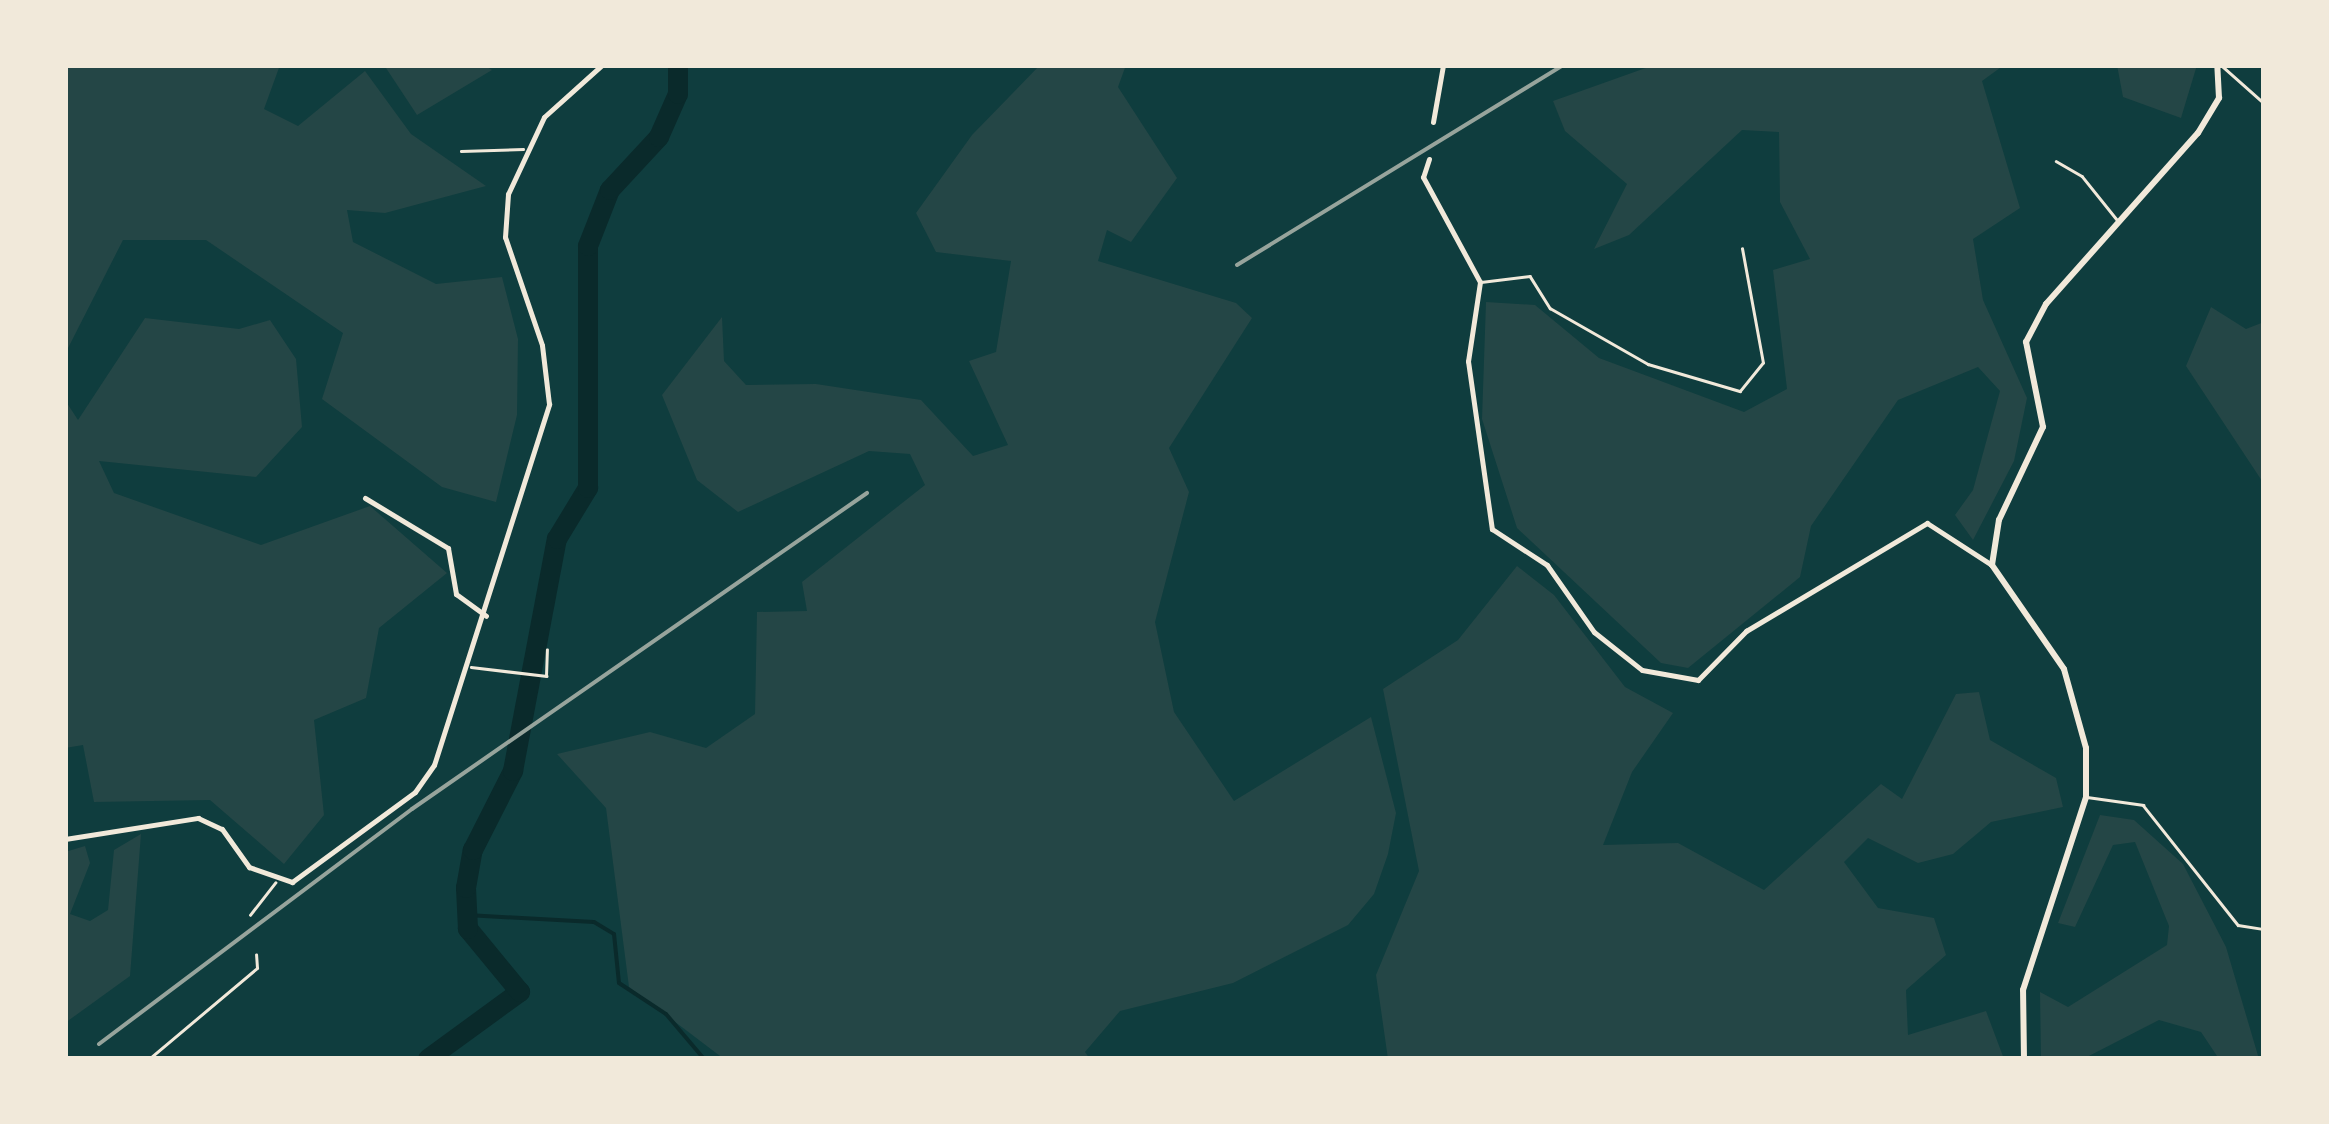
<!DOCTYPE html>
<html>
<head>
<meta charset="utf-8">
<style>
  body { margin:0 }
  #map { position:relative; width:2329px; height:1124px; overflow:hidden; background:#0f3d3e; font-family:"IBM Plex Sans",sans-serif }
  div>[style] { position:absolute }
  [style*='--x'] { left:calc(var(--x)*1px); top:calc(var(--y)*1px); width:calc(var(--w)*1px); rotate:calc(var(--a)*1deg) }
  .green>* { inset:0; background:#244646 }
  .stream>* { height:4px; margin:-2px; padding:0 2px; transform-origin:2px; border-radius:2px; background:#0a2a2b }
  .river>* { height:20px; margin:-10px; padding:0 10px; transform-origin:10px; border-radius:10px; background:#0a2a2b }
  .service>* { height:2.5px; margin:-1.25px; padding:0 1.25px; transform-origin:1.25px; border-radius:1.25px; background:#f1e9da }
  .minor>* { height:5px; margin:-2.5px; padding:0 2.5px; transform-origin:2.5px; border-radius:2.5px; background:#f1e9da }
  .tertiary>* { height:6px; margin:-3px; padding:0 3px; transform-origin:3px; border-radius:3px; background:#f1e9da }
  .rail>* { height:4px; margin:-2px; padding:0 2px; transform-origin:2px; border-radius:2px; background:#97a49c }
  span { translate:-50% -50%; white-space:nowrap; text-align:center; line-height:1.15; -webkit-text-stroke:8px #f1e9da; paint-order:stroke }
  .frame { position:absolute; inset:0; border:68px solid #f1e9da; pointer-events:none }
</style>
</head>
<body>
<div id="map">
  <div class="green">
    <i style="clip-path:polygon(65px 65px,280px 65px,264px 109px,298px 126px,365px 71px,411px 134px,486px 186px,385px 213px,347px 210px,353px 242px,436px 284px,502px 277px,518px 339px,517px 415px,496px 502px,442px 487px,322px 399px,343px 333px,206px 240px,123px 240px,65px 354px)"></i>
    <i style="clip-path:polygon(384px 65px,484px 65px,492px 70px,417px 115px)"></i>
    <i style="clip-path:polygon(1040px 65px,1126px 65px,1118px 87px,1177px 178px,1131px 242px,1107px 230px,1098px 261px,1236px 303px,1252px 318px,1169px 448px,1189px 492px,1155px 622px,1174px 712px,1234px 801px,1371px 717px,1396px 813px,1388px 854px,1374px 894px,1348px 925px,1233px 983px,1120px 1011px,1085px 1052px,1090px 1059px,724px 1059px,629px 987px,606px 808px,557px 754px,650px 732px,706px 748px,755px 714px,757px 612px,807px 611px,802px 582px,925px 485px,910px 454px,869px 451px,738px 512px,697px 480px,662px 395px,722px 317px,724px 361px,746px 385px,816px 384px,921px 400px,973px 456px,1008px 445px,969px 361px,996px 352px,1011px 261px,936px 252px,916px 213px,972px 135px)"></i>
    <i style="clip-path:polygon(1654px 65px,2004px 65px,1982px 81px,2020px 208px,1973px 239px,1983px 300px,2027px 398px,2014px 461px,1973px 540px,1955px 515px,1973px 490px,2000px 391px,1978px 367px,1898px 400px,1811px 526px,1800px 577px,1688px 668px,1661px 663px,1517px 528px,1482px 419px,1486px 302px,1535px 305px,1599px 358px,1744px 412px,1787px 389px,1773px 270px,1810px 259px,1780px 202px,1779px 132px,1742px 130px,1629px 235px,1594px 249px,1627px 184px,1565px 131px,1553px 101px)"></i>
    <i style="clip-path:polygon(2117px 65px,2197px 65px,2181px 118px,2123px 97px)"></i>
    <i style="clip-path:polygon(2211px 307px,2246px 329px,2264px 322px,2264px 484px,2186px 366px)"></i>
    <i style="clip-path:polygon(145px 318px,239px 329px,270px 320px,296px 359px,302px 427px,256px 477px,99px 461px,114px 493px,261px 545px,370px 506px,447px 573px,379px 628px,366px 698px,314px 720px,324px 815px,284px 864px,210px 800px,94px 802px,83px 745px,65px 748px,65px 400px,78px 420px)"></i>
    <i style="clip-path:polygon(1517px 566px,1554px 595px,1625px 687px,1673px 713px,1632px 772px,1603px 845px,1678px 843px,1764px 890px,1881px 784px,1902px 799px,1956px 694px,1979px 692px,1990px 740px,2056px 778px,2063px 807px,1991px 822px,1953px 854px,1918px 863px,1868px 838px,1844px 862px,1878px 908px,1934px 918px,1946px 955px,1906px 990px,1908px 1035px,1986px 1011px,2004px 1059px,1388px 1059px,1376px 975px,1419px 871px,1383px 689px,1458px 640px)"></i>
    <i style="clip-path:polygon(2100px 815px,2134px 820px,2183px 864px,2226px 947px,2259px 1059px,2219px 1059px,2201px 1032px,2159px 1020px,2083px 1059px,2041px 1059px,2040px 992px,2068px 1007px,2167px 945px,2169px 926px,2135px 842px,2113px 845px,2075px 927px,2058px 923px)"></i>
    <i style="clip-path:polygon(141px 834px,130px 976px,65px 1023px,65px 852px,85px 846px,90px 863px,70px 914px,90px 921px,108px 910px,114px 850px)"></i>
  </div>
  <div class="stream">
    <i style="--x:467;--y:915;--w:127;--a:3.2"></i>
    <i style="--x:594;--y:922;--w:23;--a:31"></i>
    <i style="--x:614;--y:934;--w:49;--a:84.2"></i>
    <i style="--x:619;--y:983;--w:56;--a:33.4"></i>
    <i style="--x:666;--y:1014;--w:59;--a:49.8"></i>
  </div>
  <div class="river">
    <i style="--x:428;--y:1059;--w:114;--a:-36.1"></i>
    <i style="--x:520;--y:992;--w:82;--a:-129.5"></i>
    <i style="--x:468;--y:929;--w:41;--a:-92.8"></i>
    <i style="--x:466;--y:888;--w:39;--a:-80"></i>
    <i style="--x:473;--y:850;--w:89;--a:-63.1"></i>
    <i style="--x:513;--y:771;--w:236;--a:-79.3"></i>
    <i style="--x:557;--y:539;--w:60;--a:-58.7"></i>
    <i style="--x:588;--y:488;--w:242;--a:-90"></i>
    <i style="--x:588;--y:246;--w:60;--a:-68.6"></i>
    <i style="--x:610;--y:190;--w:72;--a:-47.2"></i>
    <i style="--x:659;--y:137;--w:47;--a:-66.2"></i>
    <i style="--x:678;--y:94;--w:29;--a:-90"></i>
  </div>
  <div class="service">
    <i style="--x:2221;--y:65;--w:57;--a:41.5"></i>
    <i style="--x:461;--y:151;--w:62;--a:-1.8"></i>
    <i style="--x:2056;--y:161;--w:30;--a:30"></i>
    <i style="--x:2082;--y:176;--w:58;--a:51.3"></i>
    <i style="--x:1481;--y:282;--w:49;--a:-7"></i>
    <i style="--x:1530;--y:276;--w:38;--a:58"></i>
    <i style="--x:1550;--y:308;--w:113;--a:29.7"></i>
    <i style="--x:1648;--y:364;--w:96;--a:16.4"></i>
    <i style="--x:1740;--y:391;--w:36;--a:-51"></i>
    <i style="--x:1763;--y:363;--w:116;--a:-100.4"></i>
    <i style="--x:471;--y:667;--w:76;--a:6.8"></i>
    <i style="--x:546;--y:676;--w:26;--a:-88"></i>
    <i style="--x:2087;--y:797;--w:57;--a:8.1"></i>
    <i style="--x:2143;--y:805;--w:153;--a:51.6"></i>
    <i style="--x:2238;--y:925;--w:26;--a:9"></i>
    <i style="--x:250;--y:915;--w:41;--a:-52"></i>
    <i style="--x:149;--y:1059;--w:141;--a:-40.1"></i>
    <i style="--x:257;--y:968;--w:13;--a:-94"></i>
  </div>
  <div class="minor">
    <i style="--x:1433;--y:122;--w:58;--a:-80"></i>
    <i style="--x:1429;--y:159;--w:19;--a:108"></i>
    <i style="--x:1423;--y:177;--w:119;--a:61.5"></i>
    <i style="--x:1480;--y:282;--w:80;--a:98.6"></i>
    <i style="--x:1468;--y:361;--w:170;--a:81.9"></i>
    <i style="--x:1492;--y:529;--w:66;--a:33.2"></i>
    <i style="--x:1547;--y:565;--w:82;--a:55"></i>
    <i style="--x:1594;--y:632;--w:61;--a:38.4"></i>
    <i style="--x:1642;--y:670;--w:57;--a:10.1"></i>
    <i style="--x:1698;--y:680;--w:69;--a:-45.6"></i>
    <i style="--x:1746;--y:631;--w:211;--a:-30.8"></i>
    <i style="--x:1927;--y:523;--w:77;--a:32.9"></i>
    <i style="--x:365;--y:498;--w:97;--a:31.1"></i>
    <i style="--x:448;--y:548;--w:47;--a:80.1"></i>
    <i style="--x:456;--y:594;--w:37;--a:36"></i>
    <i style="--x:65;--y:839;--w:135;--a:-9"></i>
    <i style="--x:198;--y:818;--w:26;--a:25"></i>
    <i style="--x:222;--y:829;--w:47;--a:54.6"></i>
    <i style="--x:249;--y:867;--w:46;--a:19.2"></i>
    <i style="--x:292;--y:882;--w:152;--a:-36.2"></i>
    <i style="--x:415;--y:792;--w:33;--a:-55"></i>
    <i style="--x:434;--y:765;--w:379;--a:-72.3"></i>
    <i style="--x:549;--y:404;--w:59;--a:-96.8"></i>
    <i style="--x:542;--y:345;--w:114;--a:-108.9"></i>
    <i style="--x:505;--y:237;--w:43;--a:-86"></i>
    <i style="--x:508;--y:194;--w:85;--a:-64.9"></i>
    <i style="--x:544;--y:117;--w:78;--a:-41.9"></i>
  </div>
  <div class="tertiary">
    <i style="--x:2024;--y:1059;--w:69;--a:-90.8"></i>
    <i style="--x:2023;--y:990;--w:203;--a:-71.9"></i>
    <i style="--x:2086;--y:797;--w:49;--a:-90"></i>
    <i style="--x:2086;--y:748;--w:82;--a:-105.6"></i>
    <i style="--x:2064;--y:669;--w:126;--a:-124.7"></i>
    <i style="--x:1992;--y:565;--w:46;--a:-81.2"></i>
    <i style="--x:1999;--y:520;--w:103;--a:-64.7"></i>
    <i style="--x:2043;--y:427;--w:87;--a:-101.3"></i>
    <i style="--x:2026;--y:342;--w:43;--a:-62.2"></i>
    <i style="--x:2046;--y:304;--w:229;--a:-48.4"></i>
    <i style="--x:2198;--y:133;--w:41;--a:-59"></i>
    <i style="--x:2219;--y:98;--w:33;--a:-93"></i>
  </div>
  <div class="rail">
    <i style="--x:1237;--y:265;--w:383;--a:-31.5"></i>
    <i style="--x:99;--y:1044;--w:391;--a:-36.9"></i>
    <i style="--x:412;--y:809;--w:554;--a:-34.78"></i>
  </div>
  <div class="frame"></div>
</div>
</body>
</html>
